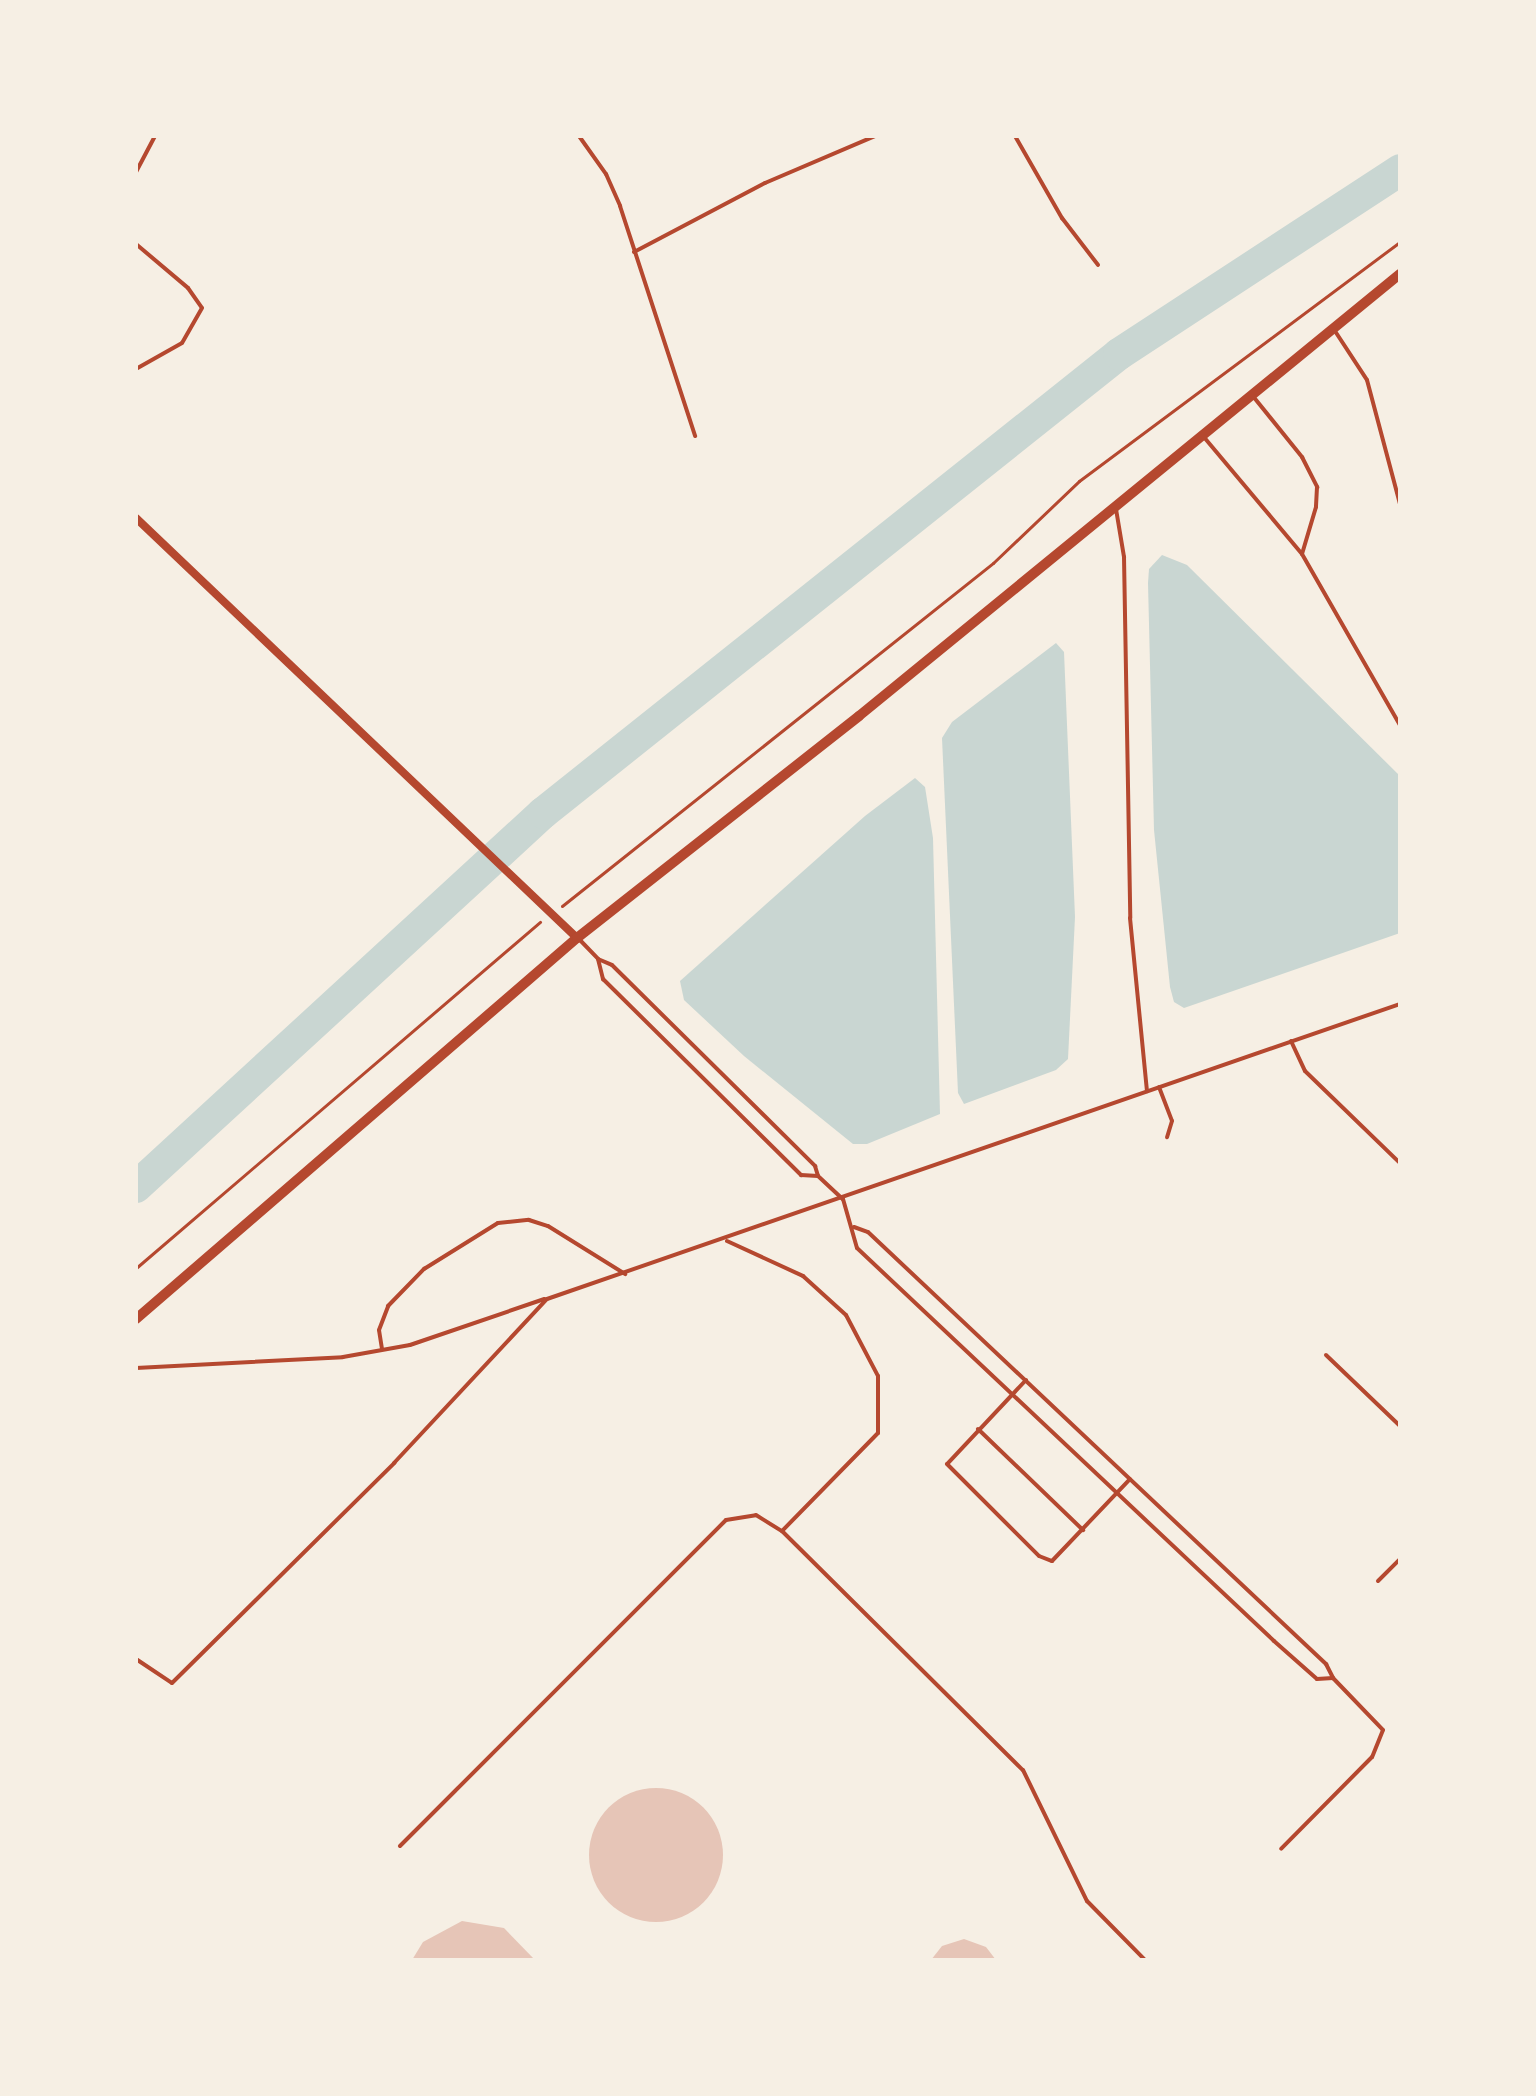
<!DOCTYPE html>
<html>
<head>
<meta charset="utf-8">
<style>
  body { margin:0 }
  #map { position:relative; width:1536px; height:2096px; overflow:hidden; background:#f6efe4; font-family:"Work Sans",sans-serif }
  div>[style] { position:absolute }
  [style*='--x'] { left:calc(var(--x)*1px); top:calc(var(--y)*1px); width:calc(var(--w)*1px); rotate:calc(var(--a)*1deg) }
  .water>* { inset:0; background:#c9d6d2 }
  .river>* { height:32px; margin:-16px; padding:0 16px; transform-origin:16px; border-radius:16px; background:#c9d6d2 }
  .building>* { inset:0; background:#e6c5b7 }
  .round { border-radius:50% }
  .path>* { height:3px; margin:-1.5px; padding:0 1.5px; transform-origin:1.5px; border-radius:1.5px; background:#b5482f }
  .service>* { height:4px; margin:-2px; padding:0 2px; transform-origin:2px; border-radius:2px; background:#b5482f }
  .minor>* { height:8px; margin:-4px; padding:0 4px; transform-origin:4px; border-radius:4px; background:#b5482f }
  .tertiary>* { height:10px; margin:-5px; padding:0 5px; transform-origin:5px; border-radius:5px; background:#b5482f }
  span { translate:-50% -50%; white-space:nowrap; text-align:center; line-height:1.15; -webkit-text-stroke:6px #f6efe4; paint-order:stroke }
  .frame { position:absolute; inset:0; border:138px solid #f6efe4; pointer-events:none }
</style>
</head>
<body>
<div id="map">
  <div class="water">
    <i style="clip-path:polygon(1162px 555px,1187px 565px,1400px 776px,1400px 933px,1184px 1008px,1174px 1002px,1170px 987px,1154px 830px,1148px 583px,1149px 569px)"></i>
    <i style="clip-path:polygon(1056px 643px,1064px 652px,1075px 917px,1068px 1059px,1056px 1070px,964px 1104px,958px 1093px,942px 738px,952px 722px)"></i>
    <i style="clip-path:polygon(915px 778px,925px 787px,933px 838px,940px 1114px,867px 1144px,853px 1144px,744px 1056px,684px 1000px,680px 981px,865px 816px)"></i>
  </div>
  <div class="river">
    <i style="--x:136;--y:1187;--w:553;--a:-42.58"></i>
    <i style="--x:543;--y:813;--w:737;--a:-38.55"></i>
    <i style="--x:1119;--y:354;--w:336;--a:-33.2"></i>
  </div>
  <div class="building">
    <i class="round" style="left:589px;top:1788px;width:134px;height:134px"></i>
    <i style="clip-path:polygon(462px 1921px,504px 1928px,535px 1960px,412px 1960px,423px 1942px)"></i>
    <i style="clip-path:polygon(964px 1939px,986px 1947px,996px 1960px,931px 1960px,942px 1946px)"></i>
  </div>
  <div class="path">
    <i style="--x:562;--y:906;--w:551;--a:-38.51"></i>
    <i style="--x:993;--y:563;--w:119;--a:-43.6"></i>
    <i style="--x:1079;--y:481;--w:400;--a:-36.7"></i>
    <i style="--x:136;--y:1268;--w:532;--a:-40.58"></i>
  </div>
  <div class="service">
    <i style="--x:579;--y:136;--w:47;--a:54.6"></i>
    <i style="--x:606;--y:174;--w:35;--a:66"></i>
    <i style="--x:620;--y:206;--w:242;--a:71.9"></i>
    <i style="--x:1015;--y:136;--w:95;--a:60.2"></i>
    <i style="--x:1062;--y:218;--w:59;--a:52.5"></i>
    <i style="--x:136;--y:172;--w:41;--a:-62.2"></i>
    <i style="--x:136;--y:244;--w:68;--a:40.2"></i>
    <i style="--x:188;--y:288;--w:24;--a:55"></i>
    <i style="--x:202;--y:308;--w:40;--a:119.7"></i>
    <i style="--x:182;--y:343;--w:53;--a:150.5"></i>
    <i style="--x:634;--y:252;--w:148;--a:-27.8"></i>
    <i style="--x:765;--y:183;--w:120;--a:-23.1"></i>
    <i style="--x:1333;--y:328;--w:62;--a:56.8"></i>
    <i style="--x:1367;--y:380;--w:128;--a:75.1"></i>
    <i style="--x:1252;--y:395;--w:80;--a:51.1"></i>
    <i style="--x:1302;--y:457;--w:34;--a:63"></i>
    <i style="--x:1317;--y:487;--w:20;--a:93"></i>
    <i style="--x:1316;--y:507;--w:49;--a:106.6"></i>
    <i style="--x:1203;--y:436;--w:154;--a:50"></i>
    <i style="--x:1302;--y:554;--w:197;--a:60.2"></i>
    <i style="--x:1116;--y:509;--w:49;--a:80.5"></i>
    <i style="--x:1124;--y:557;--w:361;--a:89"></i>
    <i style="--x:1130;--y:918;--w:174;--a:84.4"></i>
    <i style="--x:578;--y:938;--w:29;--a:46"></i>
    <i style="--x:598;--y:959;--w:15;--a:23"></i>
    <i style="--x:612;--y:965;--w:286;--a:44.7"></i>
    <i style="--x:815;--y:1166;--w:10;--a:73"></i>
    <i style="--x:818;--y:1176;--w:34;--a:43"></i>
    <i style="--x:843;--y:1199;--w:51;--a:74.1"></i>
    <i style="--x:857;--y:1248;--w:573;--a:43.3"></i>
    <i style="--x:1274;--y:1641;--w:57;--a:41.5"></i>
    <i style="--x:1317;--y:1679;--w:16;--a:-4"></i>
    <i style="--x:598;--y:959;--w:21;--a:76"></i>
    <i style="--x:603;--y:979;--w:279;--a:44.7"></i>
    <i style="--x:801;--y:1175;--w:17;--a:3"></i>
    <i style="--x:1291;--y:1041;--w:33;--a:65"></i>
    <i style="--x:1305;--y:1071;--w:132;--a:44.1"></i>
    <i style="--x:1159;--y:1087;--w:36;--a:69"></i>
    <i style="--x:1172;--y:1121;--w:17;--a:107"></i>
    <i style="--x:854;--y:1227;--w:15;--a:20"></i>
    <i style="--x:868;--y:1232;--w:630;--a:43.33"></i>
    <i style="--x:1326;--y:1664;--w:16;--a:63"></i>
    <i style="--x:1333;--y:1678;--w:72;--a:46.1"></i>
    <i style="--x:1383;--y:1730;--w:29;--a:112"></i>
    <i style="--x:1372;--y:1757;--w:129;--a:134.7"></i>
    <i style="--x:727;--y:1241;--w:84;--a:24.7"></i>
    <i style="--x:803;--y:1276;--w:58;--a:42.2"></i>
    <i style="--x:846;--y:1315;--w:69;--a:62.3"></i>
    <i style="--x:878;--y:1376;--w:57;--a:90"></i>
    <i style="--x:878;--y:1433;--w:137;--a:134.4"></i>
    <i style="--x:782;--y:1531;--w:339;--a:44.8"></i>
    <i style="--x:1023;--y:1770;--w:146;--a:64"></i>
    <i style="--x:1087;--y:1901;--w:83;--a:45.5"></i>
    <i style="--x:382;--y:1349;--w:19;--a:-99"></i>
    <i style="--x:379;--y:1330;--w:26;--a:-69"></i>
    <i style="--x:388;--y:1306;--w:52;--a:-45.8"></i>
    <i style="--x:424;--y:1269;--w:87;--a:-31.9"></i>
    <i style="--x:498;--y:1223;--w:31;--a:-6"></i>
    <i style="--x:529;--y:1220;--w:20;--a:18"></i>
    <i style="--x:548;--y:1226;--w:91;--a:31.9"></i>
    <i style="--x:1326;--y:1355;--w:103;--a:43.8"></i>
    <i style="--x:136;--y:1368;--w:207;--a:-3"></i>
    <i style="--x:343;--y:1357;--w:68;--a:-10.2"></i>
    <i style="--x:410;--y:1345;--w:142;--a:-18.9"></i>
    <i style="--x:1026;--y:1380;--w:115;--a:133.2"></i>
    <i style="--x:947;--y:1464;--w:130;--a:45"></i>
    <i style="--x:1039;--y:1556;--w:14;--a:21"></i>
    <i style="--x:1052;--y:1561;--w:113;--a:-46.4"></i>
    <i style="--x:978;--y:1429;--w:146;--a:43.9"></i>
    <i style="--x:1378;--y:1581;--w:31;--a:-45"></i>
    <i style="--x:136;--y:1659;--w:43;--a:33.7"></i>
    <i style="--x:172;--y:1683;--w:313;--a:-44.7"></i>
    <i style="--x:394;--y:1463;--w:224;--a:-47"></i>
    <i style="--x:547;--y:1299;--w:903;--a:-19.08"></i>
    <i style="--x:400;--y:1846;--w:461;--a:-45"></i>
    <i style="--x:726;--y:1520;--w:30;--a:-9"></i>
    <i style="--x:756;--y:1515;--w:31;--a:32"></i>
  </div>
  <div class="minor">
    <i style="--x:136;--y:518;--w:609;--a:43.6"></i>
  </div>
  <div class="tertiary">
    <i style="--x:136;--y:1319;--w:583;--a:-40.83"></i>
    <i style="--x:577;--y:938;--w:359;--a:-38.2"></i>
    <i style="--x:859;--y:716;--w:699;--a:-39.25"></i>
  </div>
  <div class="frame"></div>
</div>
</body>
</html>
